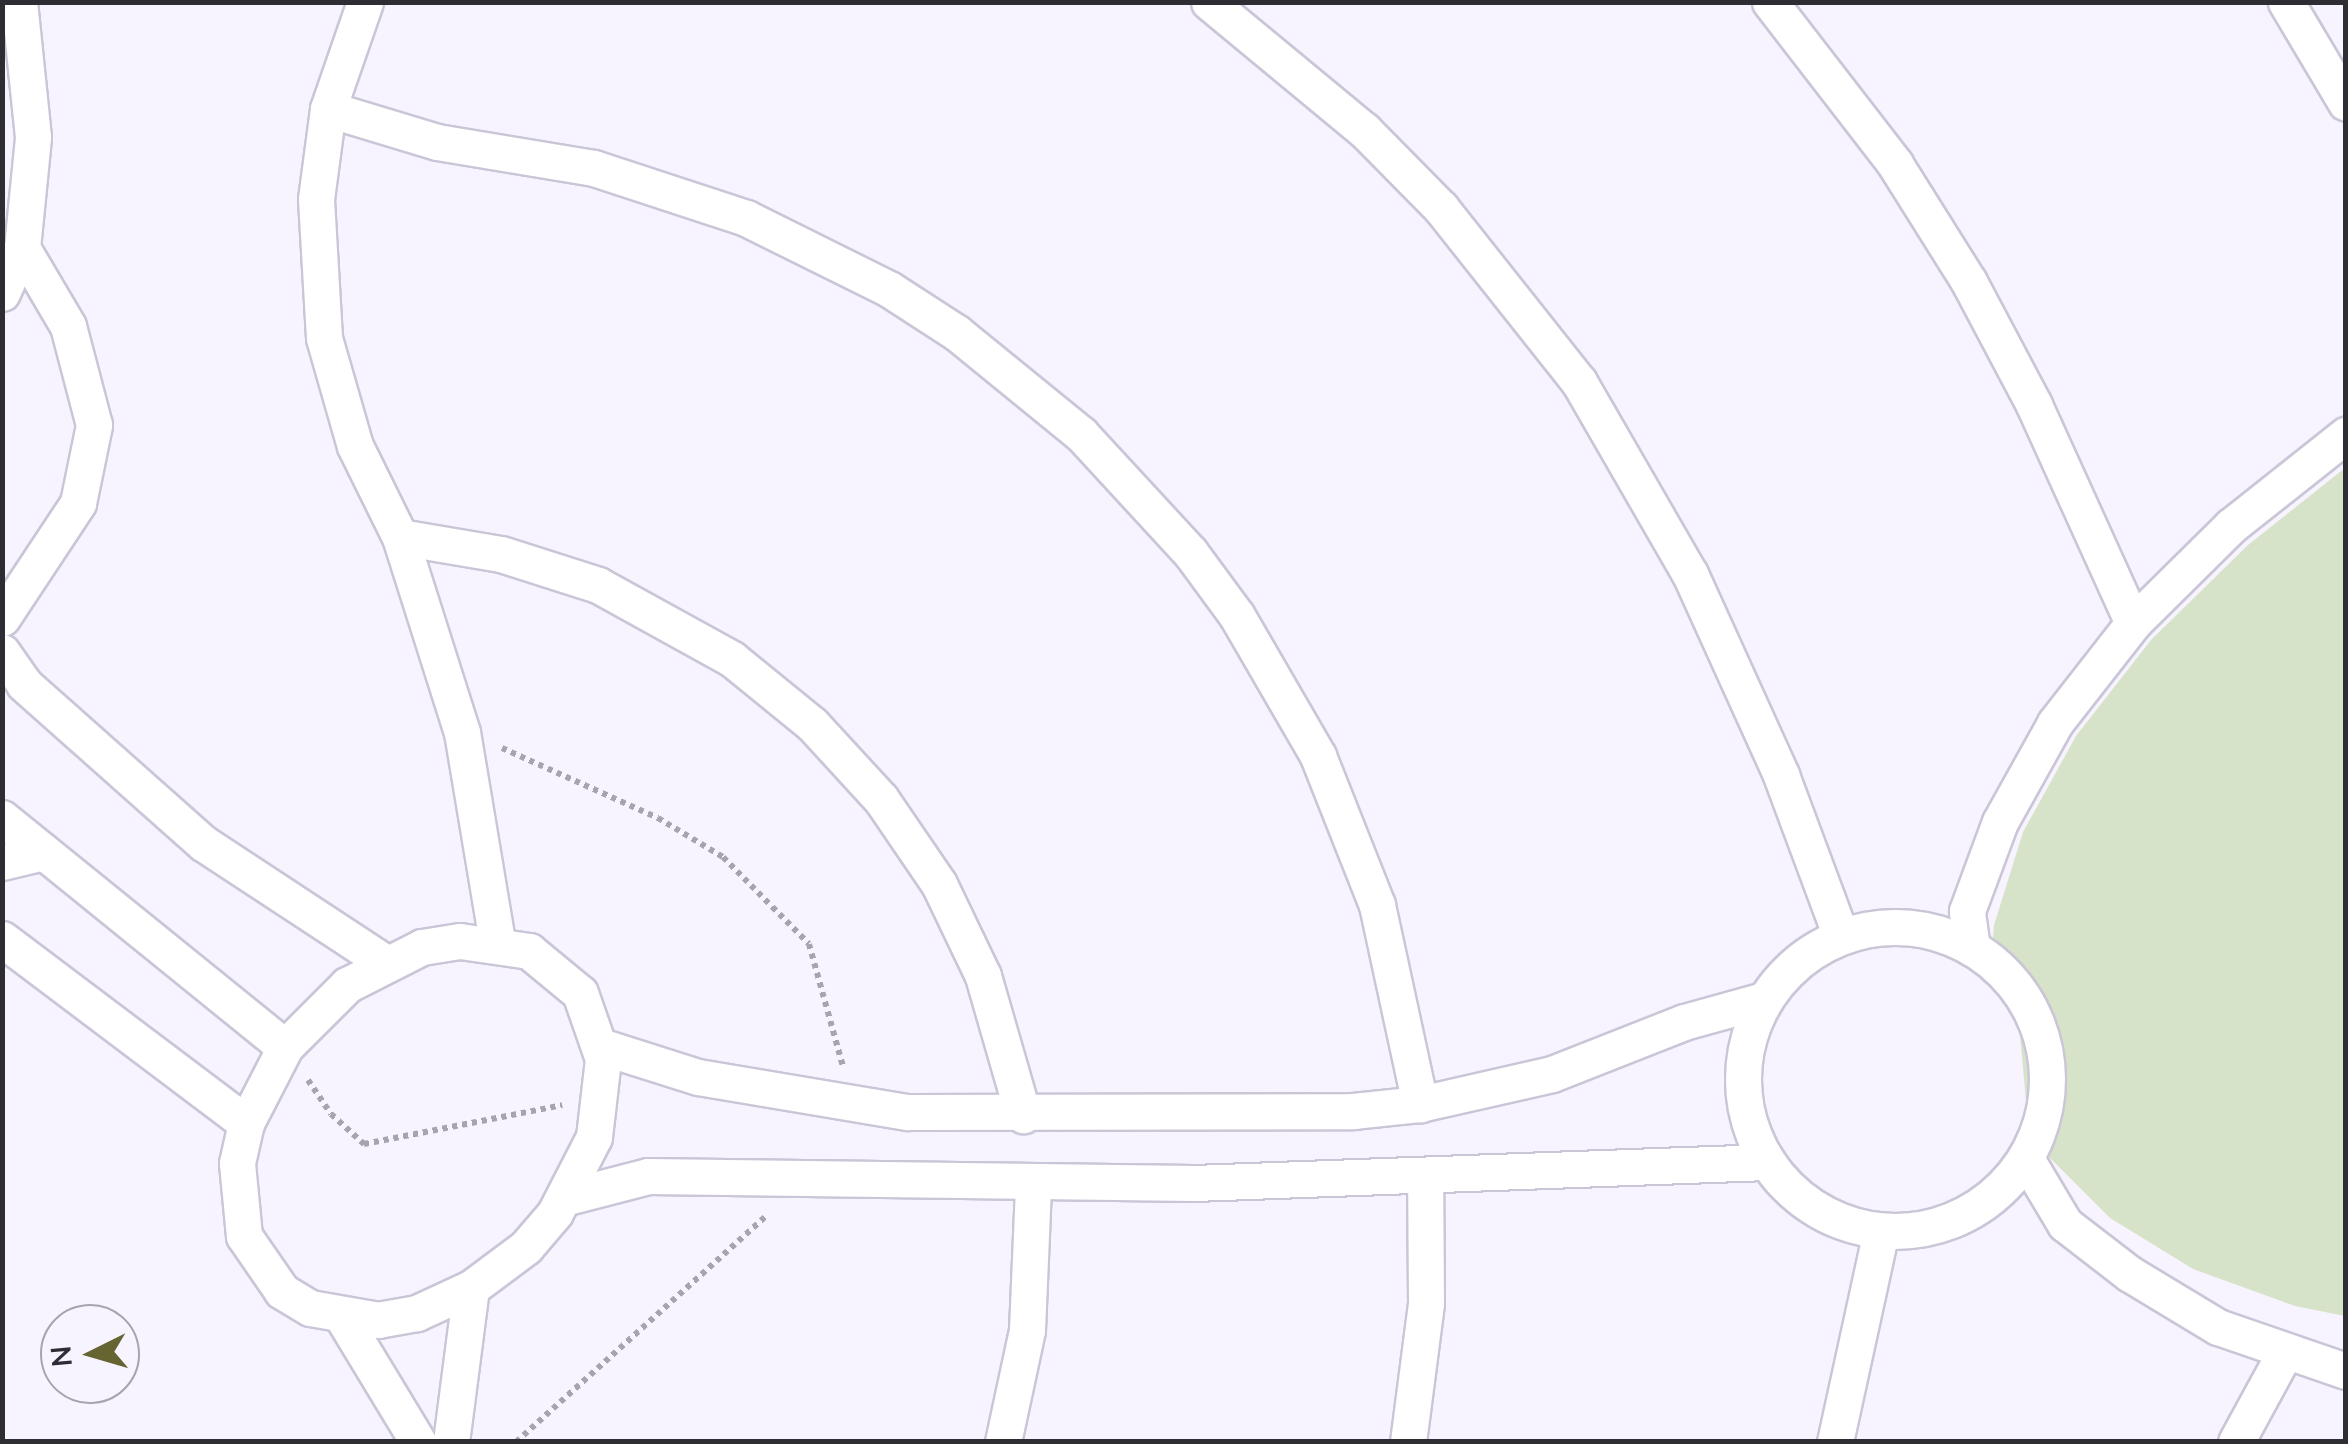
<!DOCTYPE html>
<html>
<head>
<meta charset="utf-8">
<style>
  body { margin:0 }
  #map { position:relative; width:2348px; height:1444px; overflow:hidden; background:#f7f4ff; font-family:"Nunito Sans",sans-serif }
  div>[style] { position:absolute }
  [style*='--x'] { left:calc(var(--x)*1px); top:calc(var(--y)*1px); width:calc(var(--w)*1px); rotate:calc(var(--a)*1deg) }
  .green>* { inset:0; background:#d7e3c8 }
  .path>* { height:6px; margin-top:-3px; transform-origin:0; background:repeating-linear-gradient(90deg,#a6a4ad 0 5px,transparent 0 10px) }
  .roads { filter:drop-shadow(2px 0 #cac6d7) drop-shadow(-2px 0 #cac6d7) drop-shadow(0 2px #cac6d7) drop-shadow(0 -2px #cac6d7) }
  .street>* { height:35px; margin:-17.5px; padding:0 17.5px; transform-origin:17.5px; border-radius:17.5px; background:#fff }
  .street>.ring { margin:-17.5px; padding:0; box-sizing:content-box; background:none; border:35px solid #fff; border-radius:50% }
  span { translate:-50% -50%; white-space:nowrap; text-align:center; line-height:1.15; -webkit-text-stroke:8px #f7f4ff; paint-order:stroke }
  .frame { position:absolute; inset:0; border:5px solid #2e2d33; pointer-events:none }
  .north { position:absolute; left:40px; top:1304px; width:100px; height:100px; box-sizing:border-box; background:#f7f4ff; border:2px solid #a7a4ad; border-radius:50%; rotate:265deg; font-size:28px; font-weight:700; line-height:40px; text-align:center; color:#2e2d33 }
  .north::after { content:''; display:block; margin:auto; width:35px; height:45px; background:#666532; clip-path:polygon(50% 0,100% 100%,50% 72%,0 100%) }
</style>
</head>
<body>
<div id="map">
  <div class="green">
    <i style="clip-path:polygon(2345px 468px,2345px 1316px,2295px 1306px,2193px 1269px,2110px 1218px,2049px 1157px,2028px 1124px,2020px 1034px,1991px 965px,1994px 925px,2023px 832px,2076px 736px,2151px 640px,2248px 545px)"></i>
  </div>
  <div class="path">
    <i style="--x:502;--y:748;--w:171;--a:24.2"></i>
    <i style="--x:658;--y:818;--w:76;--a:31"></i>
    <i style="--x:723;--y:857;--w:122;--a:45.3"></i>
    <i style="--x:809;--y:944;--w:128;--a:74.5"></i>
    <i style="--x:308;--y:1080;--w:41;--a:55.9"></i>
    <i style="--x:331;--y:1114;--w:45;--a:42.3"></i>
    <i style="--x:364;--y:1144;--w:202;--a:-11.1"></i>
    <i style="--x:516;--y:1442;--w:338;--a:-42.1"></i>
  </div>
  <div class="roads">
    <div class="street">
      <i style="--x:365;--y:2;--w:113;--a:109.1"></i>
      <i style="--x:328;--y:109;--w:91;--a:97.6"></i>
      <i style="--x:316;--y:199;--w:139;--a:86.7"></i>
      <i style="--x:324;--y:338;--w:112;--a:74"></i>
      <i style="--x:355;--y:446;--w:102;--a:63.7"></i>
      <i style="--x:400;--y:537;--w:205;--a:72.4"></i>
      <i style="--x:462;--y:732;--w:213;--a:80.5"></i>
      <i style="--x:1209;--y:2;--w:201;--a:39.6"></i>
      <i style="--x:1364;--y:130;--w:110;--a:45.4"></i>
      <i style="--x:1441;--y:208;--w:222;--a:51.6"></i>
      <i style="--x:1579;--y:382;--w:222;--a:60"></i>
      <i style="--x:1690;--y:574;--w:221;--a:65.6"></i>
      <i style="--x:1781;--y:775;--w:172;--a:69.6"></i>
      <i style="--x:1770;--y:2;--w:205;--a:52.3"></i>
      <i style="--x:1895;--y:164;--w:139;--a:57.9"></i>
      <i style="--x:1969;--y:282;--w:139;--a:62.1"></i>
      <i style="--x:2034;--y:405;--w:239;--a:65.6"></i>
      <i style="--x:2286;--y:2;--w:117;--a:59.3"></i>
      <i style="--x:328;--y:109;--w:114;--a:16.8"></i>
      <i style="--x:437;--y:142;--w:159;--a:9.4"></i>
      <i style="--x:594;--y:168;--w:160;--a:18.2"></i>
      <i style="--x:746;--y:218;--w:160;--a:26.4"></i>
      <i style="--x:889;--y:289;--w:81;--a:32.9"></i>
      <i style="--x:957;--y:333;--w:160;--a:39.2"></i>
      <i style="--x:1081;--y:434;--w:161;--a:47.3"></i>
      <i style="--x:1190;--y:552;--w:79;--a:53.7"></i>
      <i style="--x:1237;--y:616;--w:162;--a:59.9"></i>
      <i style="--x:1318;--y:756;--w:160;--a:68.4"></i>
      <i style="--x:1377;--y:905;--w:204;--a:77.8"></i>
      <i style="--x:2;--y:293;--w:49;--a:-66"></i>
      <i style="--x:22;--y:248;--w:112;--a:-84.3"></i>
      <i style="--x:33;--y:137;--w:136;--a:-95.9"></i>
      <i style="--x:400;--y:537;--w:102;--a:9.6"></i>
      <i style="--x:501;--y:554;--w:102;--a:17.7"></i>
      <i style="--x:598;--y:585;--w:153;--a:28.9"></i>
      <i style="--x:732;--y:659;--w:103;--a:39.1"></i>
      <i style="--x:812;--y:724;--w:102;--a:47.4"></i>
      <i style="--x:881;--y:799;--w:103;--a:55.7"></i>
      <i style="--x:939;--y:884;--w:102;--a:64.4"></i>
      <i style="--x:983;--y:976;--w:145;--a:73.9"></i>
      <i style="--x:2;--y:618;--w:138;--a:-56.5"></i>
      <i style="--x:78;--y:503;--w:80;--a:-78.4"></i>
      <i style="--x:94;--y:425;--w:102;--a:-104.7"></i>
      <i style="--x:68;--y:326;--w:91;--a:-120.5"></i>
      <i style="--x:2;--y:652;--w:39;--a:55"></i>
      <i style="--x:24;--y:684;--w:239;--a:41.6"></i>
      <i style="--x:203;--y:843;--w:217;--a:33.3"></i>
      <i style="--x:2;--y:818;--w:364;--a:39"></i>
      <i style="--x:2;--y:862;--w:43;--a:-13.4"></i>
      <i class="ring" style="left:1743px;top:927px;width:269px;height:269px"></i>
      <i style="--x:2;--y:939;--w:306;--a:37"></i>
      <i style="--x:460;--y:941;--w:70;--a:8.2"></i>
      <i style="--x:529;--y:951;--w:66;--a:39.5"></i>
      <i style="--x:580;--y:993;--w:70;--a:70.8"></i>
      <i style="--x:603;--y:1059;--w:79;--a:96.6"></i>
      <i style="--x:594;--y:1137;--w:85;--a:117.2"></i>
      <i style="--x:555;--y:1213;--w:45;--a:130.5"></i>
      <i style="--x:526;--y:1247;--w:69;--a:143.3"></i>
      <i style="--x:471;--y:1288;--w:60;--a:155.2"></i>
      <i style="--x:417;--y:1313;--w:39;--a:170"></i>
      <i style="--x:379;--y:1320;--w:70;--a:-170.1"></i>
      <i style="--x:310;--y:1308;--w:33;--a:-149"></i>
      <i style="--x:282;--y:1291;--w:67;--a:-124.6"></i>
      <i style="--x:244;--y:1236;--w:73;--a:-95.5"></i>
      <i style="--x:237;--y:1163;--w:41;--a:-77.3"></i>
      <i style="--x:246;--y:1123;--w:85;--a:-62.8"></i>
      <i style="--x:285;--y:1047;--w:88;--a:-45"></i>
      <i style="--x:347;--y:985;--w:84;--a:-26.9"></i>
      <i style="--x:422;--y:947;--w:38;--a:-9"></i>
      <i style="--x:1972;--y:948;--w:37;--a:-98"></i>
      <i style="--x:1967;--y:911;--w:95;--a:-69.7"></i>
      <i style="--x:2000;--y:822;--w:113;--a:-60.9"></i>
      <i style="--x:2055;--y:723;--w:127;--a:-52"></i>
      <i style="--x:2133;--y:623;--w:138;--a:-44.7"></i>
      <i style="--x:2231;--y:526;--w:147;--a:-38.4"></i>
      <i style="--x:600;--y:1046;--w:103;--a:17.6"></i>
      <i style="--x:698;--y:1077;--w:213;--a:9.5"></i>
      <i style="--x:908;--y:1112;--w:445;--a:-0.1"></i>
      <i style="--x:1353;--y:1111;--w:67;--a:-6"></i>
      <i style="--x:1420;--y:1104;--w:135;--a:-12.8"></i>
      <i style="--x:1552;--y:1074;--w:142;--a:-21.5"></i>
      <i style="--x:1684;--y:1022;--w:83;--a:-15.4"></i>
      <i style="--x:2028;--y:1162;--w:72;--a:59.2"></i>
      <i style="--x:2065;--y:1224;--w:82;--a:37.6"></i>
      <i style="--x:2130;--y:1274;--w:103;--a:31.1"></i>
      <i style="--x:2218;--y:1327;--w:135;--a:19"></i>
      <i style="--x:567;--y:1197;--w:84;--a:-14.5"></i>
      <i style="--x:648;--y:1176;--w:546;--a:0.73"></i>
      <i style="--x:1194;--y:1183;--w:574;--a:-2.1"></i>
      <i style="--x:343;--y:1318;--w:145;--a:58.8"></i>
      <i style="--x:451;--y:1442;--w:155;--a:-82.6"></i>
      <i style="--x:1003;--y:1442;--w:115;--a:-77.9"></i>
      <i style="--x:1027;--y:1330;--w:146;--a:-87.6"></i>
      <i style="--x:1408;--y:1442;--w:140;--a:-82.6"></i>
      <i style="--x:1426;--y:1303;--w:128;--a:-90.4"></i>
      <i style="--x:1835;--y:1442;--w:216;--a:-77.7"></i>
      <i style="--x:2236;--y:1442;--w:102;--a:-61.4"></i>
    </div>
  </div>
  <div class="frame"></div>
  <div class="north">N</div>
</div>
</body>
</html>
